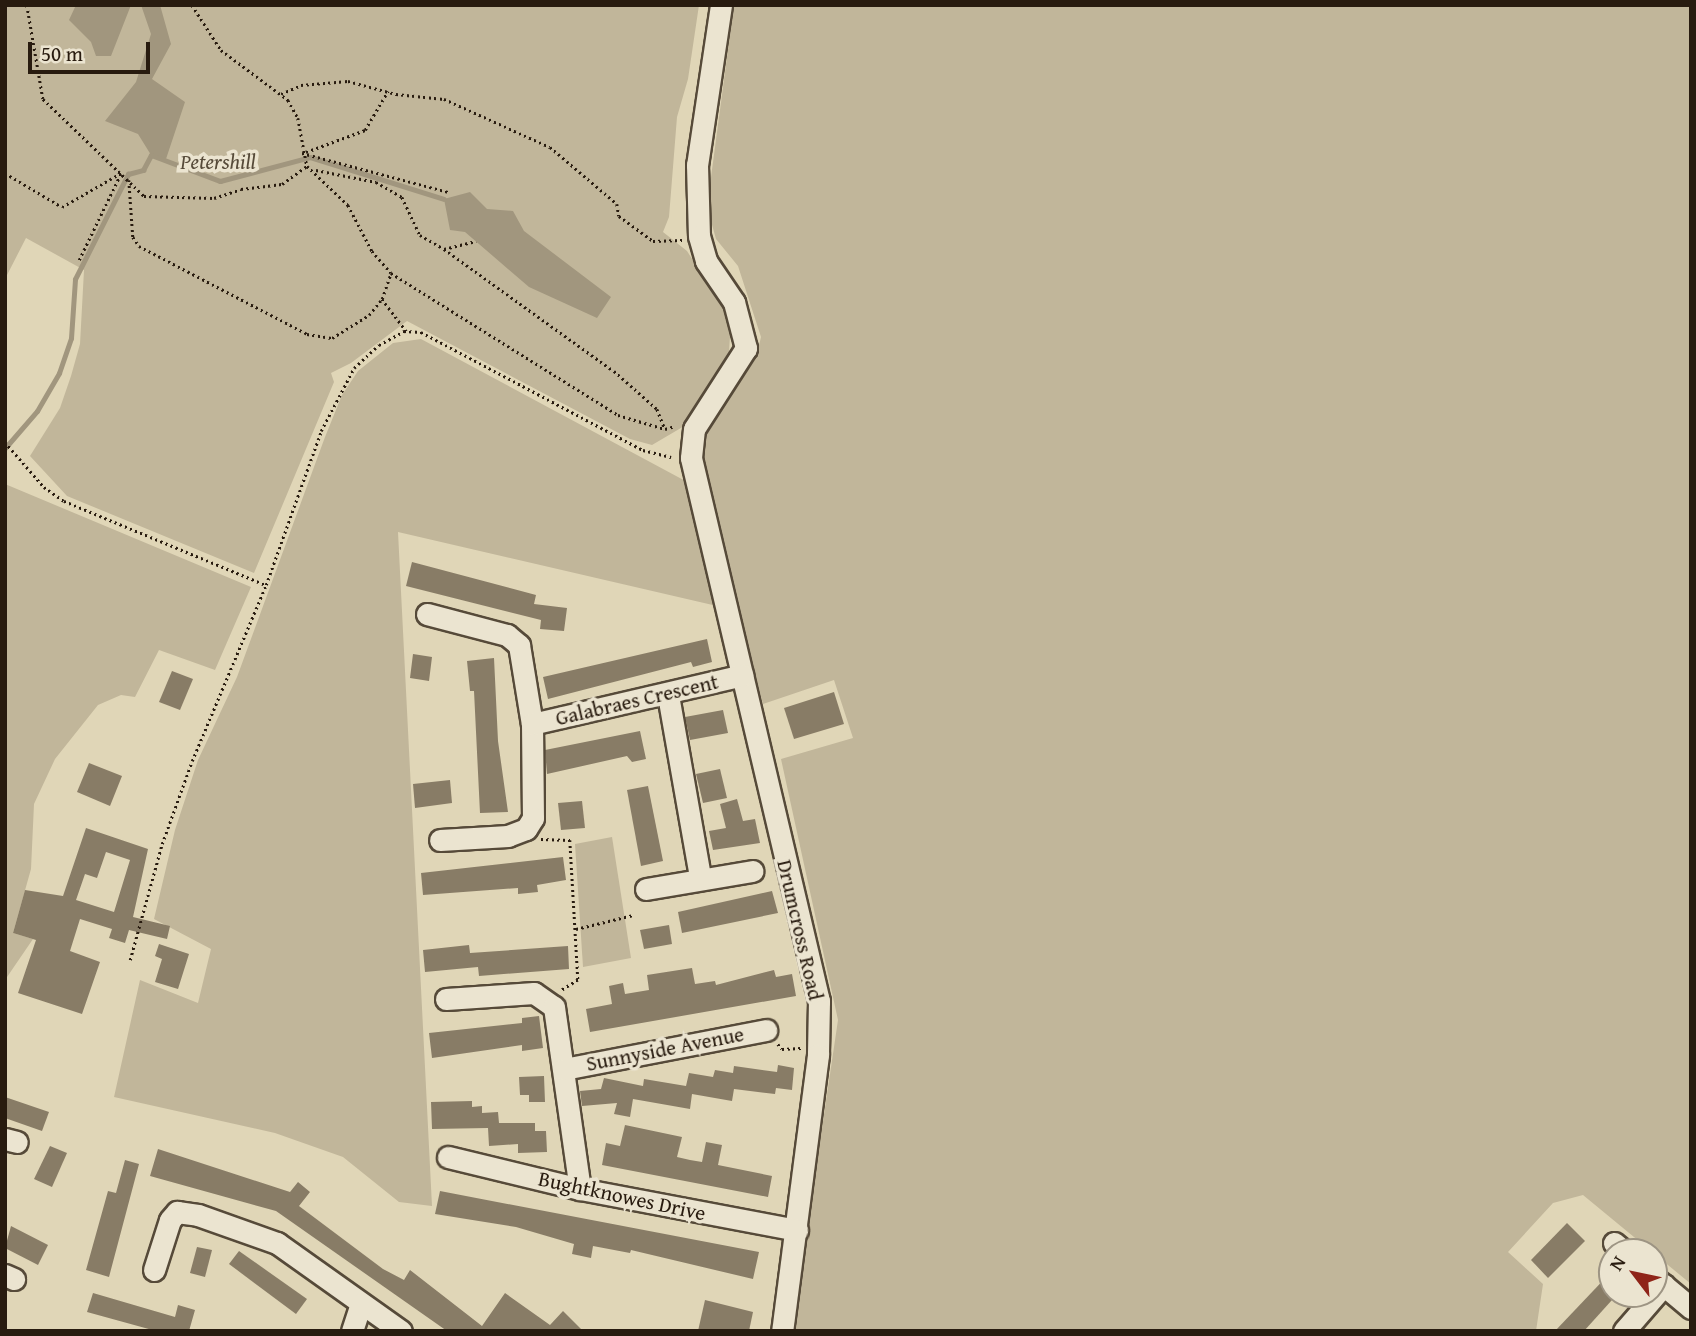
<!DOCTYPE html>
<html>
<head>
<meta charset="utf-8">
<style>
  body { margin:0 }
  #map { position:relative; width:1696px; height:1336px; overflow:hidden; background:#e0d6b7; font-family:"Gentium Book Plus",serif }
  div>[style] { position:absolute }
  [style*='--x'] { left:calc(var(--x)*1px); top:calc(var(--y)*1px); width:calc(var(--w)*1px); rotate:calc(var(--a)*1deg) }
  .green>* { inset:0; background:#c1b69a }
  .water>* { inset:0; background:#a1967e }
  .stream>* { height:5px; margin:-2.5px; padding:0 2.5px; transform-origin:2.5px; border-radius:2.5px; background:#a1967e }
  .building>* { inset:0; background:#887c66 }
  .path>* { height:2.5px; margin-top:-1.25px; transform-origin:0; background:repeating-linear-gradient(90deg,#281b0f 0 2px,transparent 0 5.5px) }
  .roads { filter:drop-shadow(2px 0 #564a39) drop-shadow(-2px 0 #564a39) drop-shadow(0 2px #564a39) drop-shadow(0 -2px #564a39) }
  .minor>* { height:21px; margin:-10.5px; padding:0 10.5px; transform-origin:10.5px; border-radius:10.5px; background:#ebe4d0 }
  span { translate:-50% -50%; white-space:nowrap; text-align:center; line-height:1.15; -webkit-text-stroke:7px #ebe4d0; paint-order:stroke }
  .park-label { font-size:21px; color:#564a39; font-style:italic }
  .street-label { font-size:21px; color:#281b0f }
  .frame { position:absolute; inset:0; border:7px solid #281b0f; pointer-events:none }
  .north { position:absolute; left:1598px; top:1238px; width:70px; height:70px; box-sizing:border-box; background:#ebe4d0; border:2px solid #9d9483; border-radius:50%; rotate:302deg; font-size:19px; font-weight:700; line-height:28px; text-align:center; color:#281b0f }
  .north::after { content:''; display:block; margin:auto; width:24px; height:32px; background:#8f2418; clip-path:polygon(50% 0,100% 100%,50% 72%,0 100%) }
  .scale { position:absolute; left:28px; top:42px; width:122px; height:32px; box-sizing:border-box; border:4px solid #281b0f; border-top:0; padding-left:9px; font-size:21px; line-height:24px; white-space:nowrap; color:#281b0f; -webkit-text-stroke:5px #ebe4d0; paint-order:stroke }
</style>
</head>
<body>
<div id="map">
  <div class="green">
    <i style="clip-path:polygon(5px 5px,699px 5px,688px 79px,677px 117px,669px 217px,663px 232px,687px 251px,731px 320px,728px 368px,686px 425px,652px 445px,630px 439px,407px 321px,351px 363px,331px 373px,334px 382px,254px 573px,67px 496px,30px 456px,60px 408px,71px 376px,80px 344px,84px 270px,26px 238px,5px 279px)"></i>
    <i style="clip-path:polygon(734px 5px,1691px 5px,1691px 1284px,1583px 1195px,1553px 1203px,1508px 1252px,1543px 1284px,1536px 1331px,792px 1331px,838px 1020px,781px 759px,853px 738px,834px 680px,763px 704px,703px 476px,704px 433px,756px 358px,761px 337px,738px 266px,716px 239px,707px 207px)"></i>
    <i style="clip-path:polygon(421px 339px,691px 484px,717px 606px,398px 532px,432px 1206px,399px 1202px,343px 1157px,275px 1133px,114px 1097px,140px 980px,198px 1003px,211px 949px,154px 919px,175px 830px,198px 760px,237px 677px,325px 437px,342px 395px,358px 371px,393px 343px)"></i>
    <i style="clip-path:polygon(5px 484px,251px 587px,215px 670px,159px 650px,135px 697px,121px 695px,98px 705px,55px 759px,34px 804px,31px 869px,13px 933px,33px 939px,5px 980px)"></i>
    <i style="clip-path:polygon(612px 837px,631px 958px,583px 967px,575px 844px)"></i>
  </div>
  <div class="water">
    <i style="clip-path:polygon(76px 5px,131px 5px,111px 56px,96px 56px,91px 42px,69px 20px)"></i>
    <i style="clip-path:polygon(141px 5px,160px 5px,171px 44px,152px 79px,185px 102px,166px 159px,151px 155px,138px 134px,105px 121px,136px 82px,151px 34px)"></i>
    <i style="clip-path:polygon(470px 192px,487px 209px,513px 211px,524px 231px,611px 297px,597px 318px,529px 287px,465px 232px,450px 230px,444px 199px)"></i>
  </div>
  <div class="stream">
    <i style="--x:5;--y:448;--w:49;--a:-49.1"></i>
    <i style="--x:37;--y:411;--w:44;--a:-59.9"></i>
    <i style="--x:59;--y:373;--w:37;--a:-71"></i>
    <i style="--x:71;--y:338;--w:59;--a:-86.1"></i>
    <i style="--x:75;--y:279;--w:118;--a:-63.2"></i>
    <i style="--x:128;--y:174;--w:16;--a:-15"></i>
    <i style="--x:143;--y:170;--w:17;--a:-62"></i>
    <i style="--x:151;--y:155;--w:74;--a:20.6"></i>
    <i style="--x:220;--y:181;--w:93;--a:-14.9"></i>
    <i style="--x:310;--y:157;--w:140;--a:17.4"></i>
  </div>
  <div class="building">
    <i style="clip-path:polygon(412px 562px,536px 595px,534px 604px,567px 608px,564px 631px,540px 629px,541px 620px,406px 586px)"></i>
    <i style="clip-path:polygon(707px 639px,712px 662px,693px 667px,691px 662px,548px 699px,543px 677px)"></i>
    <i style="clip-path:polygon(413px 654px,432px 657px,429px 681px,410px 678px)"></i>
    <i style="clip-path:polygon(494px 658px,498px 741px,508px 812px,480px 813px,474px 691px,470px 691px,467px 661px)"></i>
    <i style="clip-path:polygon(172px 671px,193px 679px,180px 710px,159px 702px)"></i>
    <i style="clip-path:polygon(834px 692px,844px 724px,794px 739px,784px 708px)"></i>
    <i style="clip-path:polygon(723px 710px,728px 733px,690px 740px,685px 717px)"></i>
    <i style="clip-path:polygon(640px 731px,646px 759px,632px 762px,627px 756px,547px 774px,545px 750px)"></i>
    <i style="clip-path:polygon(89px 763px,122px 776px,110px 806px,77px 792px)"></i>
    <i style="clip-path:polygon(720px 769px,727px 798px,703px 803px,696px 774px)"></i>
    <i style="clip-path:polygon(450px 780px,452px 803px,415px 808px,413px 784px)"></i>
    <i style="clip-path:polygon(648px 786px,663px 861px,641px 866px,627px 790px)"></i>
    <i style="clip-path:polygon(737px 799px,743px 821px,755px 819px,760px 843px,713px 850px,709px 831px,726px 828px,720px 804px)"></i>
    <i style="clip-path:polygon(582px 801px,585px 828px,561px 830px,558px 803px)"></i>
    <i style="clip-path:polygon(evenodd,86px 828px,148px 849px,133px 917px,170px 926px,167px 939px,129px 930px,125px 943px,109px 938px,112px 929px,80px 919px,70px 951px,100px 962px,82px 1014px,18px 993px,36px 940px,13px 933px,25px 890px,63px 896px,86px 828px,106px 852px,130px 860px,114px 912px,76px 900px,85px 874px,97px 878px,106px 852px)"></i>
    <i style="clip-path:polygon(563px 857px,566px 880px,537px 885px,538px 892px,518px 894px,518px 888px,423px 895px,421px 873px)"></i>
    <i style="clip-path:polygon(772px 891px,778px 913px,682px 933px,678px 912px)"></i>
    <i style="clip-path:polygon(669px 925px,672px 944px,644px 949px,640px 930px)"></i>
    <i style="clip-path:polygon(159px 944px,189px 954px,178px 989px,155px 982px,162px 959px,155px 956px)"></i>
    <i style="clip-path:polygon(469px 945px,470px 953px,568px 946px,569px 969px,479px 976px,478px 967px,425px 972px,423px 950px)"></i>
    <i style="clip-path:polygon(692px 968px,695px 984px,715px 981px,716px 985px,774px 970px,776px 977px,792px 974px,796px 996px,590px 1032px,586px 1009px,612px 1004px,609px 986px,623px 983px,625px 994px,649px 990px,647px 975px)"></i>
    <i style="clip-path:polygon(539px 1016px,543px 1048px,522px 1051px,522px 1045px,432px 1058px,429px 1033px,522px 1023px,522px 1018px)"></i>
    <i style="clip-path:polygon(778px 1065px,794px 1068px,792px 1090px,776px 1088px,775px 1094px,734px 1089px,732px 1101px,692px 1094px,690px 1109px,633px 1099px,630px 1117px,614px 1114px,617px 1103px,582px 1106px,580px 1091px,601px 1089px,604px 1078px,643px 1086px,644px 1079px,686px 1086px,689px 1073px,713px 1077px,715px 1070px,733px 1073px,734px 1066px,777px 1072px)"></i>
    <i style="clip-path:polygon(544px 1076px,545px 1102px,529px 1102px,529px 1095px,520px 1095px,519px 1077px)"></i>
    <i style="clip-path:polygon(5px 1097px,49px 1112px,42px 1131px,5px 1118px)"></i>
    <i style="clip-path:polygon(472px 1101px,472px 1107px,482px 1106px,482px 1113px,498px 1112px,499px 1123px,535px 1123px,535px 1131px,546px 1131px,547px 1152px,518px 1153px,518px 1144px,489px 1146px,488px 1128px,432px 1129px,431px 1102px)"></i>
    <i style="clip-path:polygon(625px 1125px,682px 1137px,677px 1157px,690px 1160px,702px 1162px,706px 1142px,722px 1145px,718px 1165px,772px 1176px,768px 1197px,602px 1165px,606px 1143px,620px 1146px)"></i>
    <i style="clip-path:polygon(50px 1146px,67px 1153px,52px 1187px,34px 1179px)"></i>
    <i style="clip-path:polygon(158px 1149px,290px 1192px,298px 1182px,310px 1192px,299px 1206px,383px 1269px,404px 1280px,410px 1270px,482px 1326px,505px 1293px,550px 1325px,563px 1311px,583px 1331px,447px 1331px,276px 1211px,150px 1176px)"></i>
    <i style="clip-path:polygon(125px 1160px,139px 1164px,109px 1277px,86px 1270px,108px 1191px,116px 1193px)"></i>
    <i style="clip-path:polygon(440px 1191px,759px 1252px,753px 1279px,631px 1250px,630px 1253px,593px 1246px,591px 1258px,572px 1254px,574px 1244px,516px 1227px,435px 1214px)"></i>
    <i style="clip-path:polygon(1567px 1223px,1585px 1241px,1548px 1278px,1531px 1260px)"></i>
    <i style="clip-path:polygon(11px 1226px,48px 1245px,38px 1265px,5px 1248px)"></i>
    <i style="clip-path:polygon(197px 1247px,212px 1250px,205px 1277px,190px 1273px)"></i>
    <i style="clip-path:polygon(239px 1251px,307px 1299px,296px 1314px,229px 1264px)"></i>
    <i style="clip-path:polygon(1612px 1271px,1612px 1300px,1584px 1331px,1555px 1331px)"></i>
    <i style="clip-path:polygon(93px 1293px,175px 1317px,178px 1305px,195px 1310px,189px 1331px,156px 1331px,87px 1312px)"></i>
    <i style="clip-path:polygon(705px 1300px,753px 1312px,749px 1331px,698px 1331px)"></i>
  </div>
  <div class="path">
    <i style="--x:27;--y:5;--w:95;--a:80.3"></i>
    <i style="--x:43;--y:99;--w:140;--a:43.8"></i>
    <i style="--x:144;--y:196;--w:70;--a:1.6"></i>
    <i style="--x:214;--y:198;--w:28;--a:-18"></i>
    <i style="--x:241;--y:189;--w:41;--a:-7"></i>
    <i style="--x:282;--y:184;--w:31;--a:-36"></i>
    <i style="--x:307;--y:166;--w:57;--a:43.6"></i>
    <i style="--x:348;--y:205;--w:52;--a:62.4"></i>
    <i style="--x:372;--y:251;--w:29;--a:49"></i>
    <i style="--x:391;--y:273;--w:268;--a:32"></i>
    <i style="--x:618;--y:415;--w:49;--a:16.6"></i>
    <i style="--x:665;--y:429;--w:10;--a:-17"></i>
    <i style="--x:192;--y:5;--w:54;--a:57.2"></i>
    <i style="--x:221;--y:50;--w:84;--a:36.7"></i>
    <i style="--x:288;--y:100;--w:21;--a:61"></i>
    <i style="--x:298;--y:118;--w:49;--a:79.4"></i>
    <i style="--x:281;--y:94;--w:22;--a:-24"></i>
    <i style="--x:301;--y:85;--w:47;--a:-4.9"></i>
    <i style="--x:348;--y:81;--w:50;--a:15.2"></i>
    <i style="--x:396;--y:94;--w:48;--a:5.9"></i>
    <i style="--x:444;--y:99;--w:116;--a:24.4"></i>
    <i style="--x:550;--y:147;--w:88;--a:40.4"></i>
    <i style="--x:617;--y:204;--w:12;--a:81"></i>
    <i style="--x:619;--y:216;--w:42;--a:36.3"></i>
    <i style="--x:653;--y:241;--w:29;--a:-2"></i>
    <i style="--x:306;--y:152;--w:63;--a:-20.4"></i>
    <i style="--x:365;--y:130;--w:45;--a:-59.5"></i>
    <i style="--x:302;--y:153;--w:152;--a:14.9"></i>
    <i style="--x:316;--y:170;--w:61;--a:11.3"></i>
    <i style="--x:376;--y:182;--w:30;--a:30"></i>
    <i style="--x:402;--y:197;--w:42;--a:64.7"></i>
    <i style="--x:420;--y:235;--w:28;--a:30"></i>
    <i style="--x:444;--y:249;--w:33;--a:-14"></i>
    <i style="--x:5;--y:173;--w:66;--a:30.8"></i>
    <i style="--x:62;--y:207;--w:68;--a:-30"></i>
    <i style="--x:129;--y:180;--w:57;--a:86"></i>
    <i style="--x:133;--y:237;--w:11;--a:56"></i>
    <i style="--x:139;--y:246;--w:190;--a:27.6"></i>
    <i style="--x:307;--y:334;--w:25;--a:9"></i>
    <i style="--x:332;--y:338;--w:44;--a:-31.9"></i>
    <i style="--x:369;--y:315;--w:21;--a:-51"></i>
    <i style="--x:382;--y:299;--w:28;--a:-71"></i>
    <i style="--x:444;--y:249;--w:209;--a:35.7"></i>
    <i style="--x:614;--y:371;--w:57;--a:41.5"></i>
    <i style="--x:657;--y:409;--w:22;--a:68"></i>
    <i style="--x:79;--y:260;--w:97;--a:-64.2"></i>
    <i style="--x:382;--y:299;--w:41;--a:52.9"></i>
    <i style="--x:5;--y:442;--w:60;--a:49.1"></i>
    <i style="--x:44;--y:487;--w:24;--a:35"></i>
    <i style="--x:64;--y:501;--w:219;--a:22.6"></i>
    <i style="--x:541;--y:839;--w:29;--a:2"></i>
    <i style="--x:570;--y:840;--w:140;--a:86.7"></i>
    <i style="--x:578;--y:980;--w:19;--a:148"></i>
    <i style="--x:576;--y:929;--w:59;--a:-13.8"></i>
    <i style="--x:130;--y:960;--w:120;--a:-74.6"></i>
    <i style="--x:162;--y:844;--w:88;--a:-70.1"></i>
    <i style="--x:192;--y:761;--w:191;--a:-67.2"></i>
    <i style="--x:266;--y:585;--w:164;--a:-70.3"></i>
    <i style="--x:321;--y:431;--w:71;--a:-62.4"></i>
    <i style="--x:354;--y:368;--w:34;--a:-43"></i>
    <i style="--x:379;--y:345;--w:29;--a:-29"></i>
    <i style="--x:404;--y:331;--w:17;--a:3"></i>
    <i style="--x:421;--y:332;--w:251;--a:28"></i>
    <i style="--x:643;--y:450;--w:29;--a:14"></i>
    <i style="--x:778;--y:1044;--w:6;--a:51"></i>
    <i style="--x:782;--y:1049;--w:19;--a:-3"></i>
  </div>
  <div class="roads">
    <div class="minor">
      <i style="--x:721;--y:5;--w:162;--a:98.5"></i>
      <i style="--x:697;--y:165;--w:71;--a:88.4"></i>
      <i style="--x:699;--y:236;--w:26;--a:74"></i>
      <i style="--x:706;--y:261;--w:50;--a:55.7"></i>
      <i style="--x:734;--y:302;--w:48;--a:75.4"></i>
      <i style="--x:746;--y:348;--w:96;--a:122.7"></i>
      <i style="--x:694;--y:429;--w:29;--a:96"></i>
      <i style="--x:691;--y:458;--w:558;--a:76.74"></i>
      <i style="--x:819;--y:1001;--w:54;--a:91.1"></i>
      <i style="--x:818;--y:1055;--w:278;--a:97.4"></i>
      <i style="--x:427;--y:614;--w:83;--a:14.7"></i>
      <i style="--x:507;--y:635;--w:16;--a:40"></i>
      <i style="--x:519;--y:645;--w:80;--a:80.7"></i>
      <i style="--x:532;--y:724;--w:94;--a:89.4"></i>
      <i style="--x:533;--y:818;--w:13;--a:122"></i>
      <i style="--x:526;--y:829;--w:19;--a:159"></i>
      <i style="--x:508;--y:836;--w:68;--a:176.6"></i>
      <i style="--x:668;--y:695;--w:185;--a:80"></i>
      <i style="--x:532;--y:724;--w:216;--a:-13.1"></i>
      <i style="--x:646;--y:889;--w:108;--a:-9.6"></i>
      <i style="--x:446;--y:999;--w:88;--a:-3.9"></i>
      <i style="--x:534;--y:993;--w:24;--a:35"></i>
      <i style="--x:554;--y:1007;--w:184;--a:81.9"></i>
      <i style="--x:564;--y:1069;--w:206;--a:-10.9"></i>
      <i style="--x:5;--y:1139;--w:12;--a:14"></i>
      <i style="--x:448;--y:1157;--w:136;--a:13.6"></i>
      <i style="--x:580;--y:1189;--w:221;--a:10.7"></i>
      <i style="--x:1614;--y:1243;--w:14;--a:39"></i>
      <i style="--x:154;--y:1270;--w:52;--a:-72.3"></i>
      <i style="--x:170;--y:1220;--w:11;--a:-49"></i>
      <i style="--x:177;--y:1212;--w:21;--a:8"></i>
      <i style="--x:198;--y:1215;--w:84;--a:19.5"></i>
      <i style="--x:277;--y:1243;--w:152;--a:35.4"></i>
      <i style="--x:5;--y:1275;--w:10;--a:24"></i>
      <i style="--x:1655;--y:1278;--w:47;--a:39.8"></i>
      <i style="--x:352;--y:1331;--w:28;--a:-72"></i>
      <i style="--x:1624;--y:1331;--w:61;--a:-49"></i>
    </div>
  </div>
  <div class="park-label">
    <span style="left:218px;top:162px">Petershill</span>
  </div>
  <div class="street-label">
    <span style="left:637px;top:700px;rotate:-13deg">Galabraes Crescent</span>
    <span style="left:800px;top:930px;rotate:77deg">Drumcross Road</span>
    <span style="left:665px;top:1049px;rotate:-11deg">Sunnyside Avenue</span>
    <span style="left:622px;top:1196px;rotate:12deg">Bughtknowes Drive</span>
  </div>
  <div class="frame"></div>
  <div class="north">N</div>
  <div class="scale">50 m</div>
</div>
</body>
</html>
